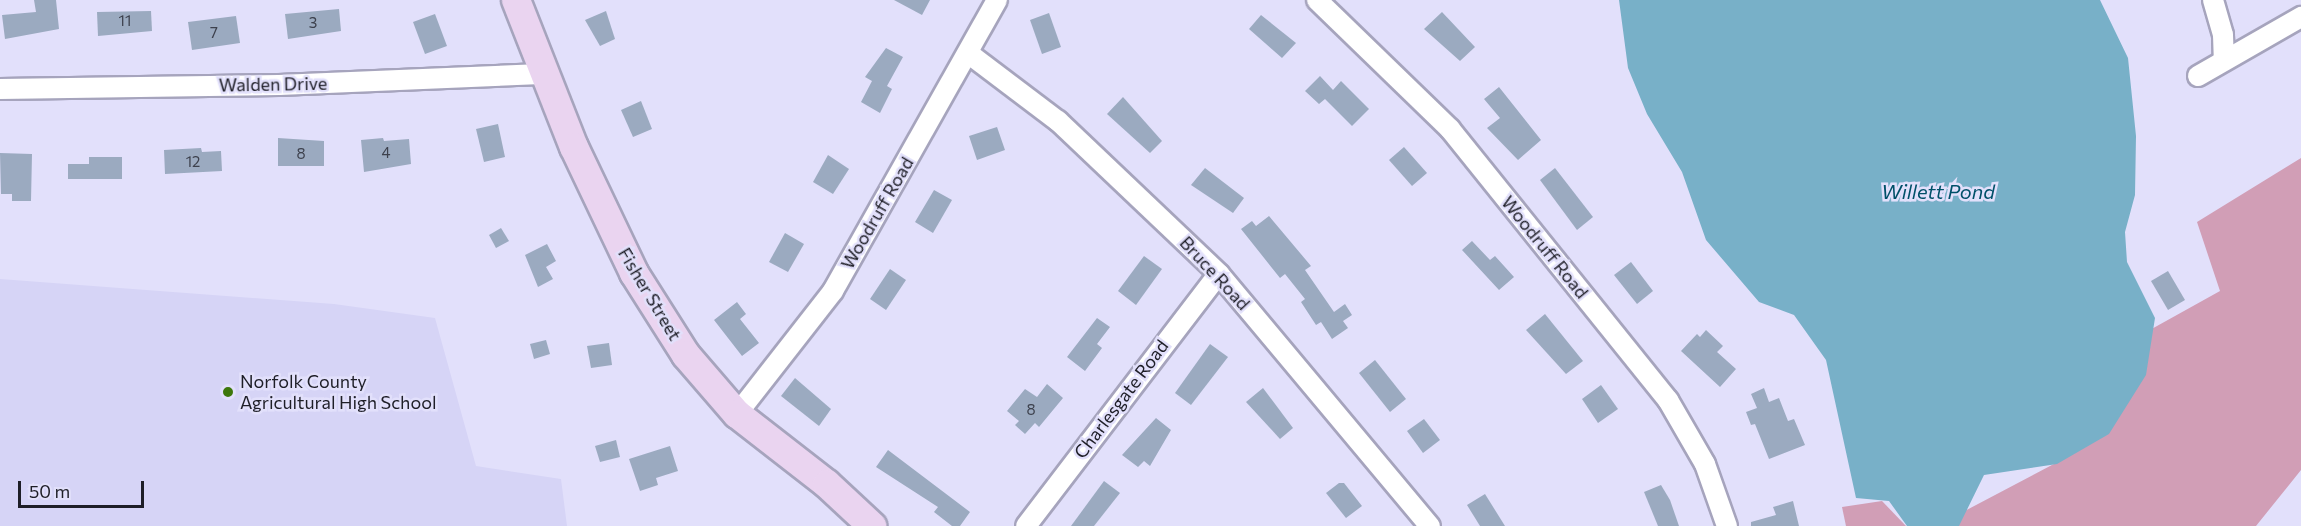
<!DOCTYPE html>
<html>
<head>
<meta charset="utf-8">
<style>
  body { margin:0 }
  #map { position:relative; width:2301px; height:526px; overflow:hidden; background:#e2e0fb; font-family:Commissioner,sans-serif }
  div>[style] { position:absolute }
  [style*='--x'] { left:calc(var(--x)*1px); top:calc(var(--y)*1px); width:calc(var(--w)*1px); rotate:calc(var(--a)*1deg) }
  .built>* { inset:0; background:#d6d4f6 }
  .forest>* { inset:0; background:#d19eb6 }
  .water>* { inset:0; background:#78b0c8 }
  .building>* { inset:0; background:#9baac0 }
  .roads { filter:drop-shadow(2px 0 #a6a4bd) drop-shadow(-2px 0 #a6a4bd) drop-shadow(0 2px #a6a4bd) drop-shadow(0 -2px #a6a4bd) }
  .minor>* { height:20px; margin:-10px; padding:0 10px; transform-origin:10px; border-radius:10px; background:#fff }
  .secondary>* { height:28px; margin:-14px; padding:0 14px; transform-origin:14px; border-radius:14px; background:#ead4f0 }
  .dots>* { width:16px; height:16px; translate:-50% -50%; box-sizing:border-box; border:3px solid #e2e0fb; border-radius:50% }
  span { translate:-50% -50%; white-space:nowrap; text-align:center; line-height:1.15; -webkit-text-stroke:5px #e2e0fb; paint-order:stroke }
  .number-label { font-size:15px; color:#3d414d }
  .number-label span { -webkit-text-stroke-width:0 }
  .street-label { font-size:18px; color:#1e1e27 }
  .poi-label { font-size:18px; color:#1e1e27 }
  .left { translate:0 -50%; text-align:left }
  .water-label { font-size:20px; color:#005069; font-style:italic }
  .scale { position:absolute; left:18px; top:481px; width:126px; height:27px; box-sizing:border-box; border:3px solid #1e1e27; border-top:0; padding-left:8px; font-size:18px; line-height:21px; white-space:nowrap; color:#1e1e27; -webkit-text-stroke:4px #e2e0fb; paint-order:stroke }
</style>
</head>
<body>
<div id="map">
  <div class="built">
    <i style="clip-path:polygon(0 279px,334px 304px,435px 318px,476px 466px,561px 479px,567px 526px,0 526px)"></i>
  </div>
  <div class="forest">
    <i style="clip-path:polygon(2301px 158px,2301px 470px,2256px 526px,1951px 526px,1959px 514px,2069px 456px,2148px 331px,2220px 291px,2197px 222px)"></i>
    <i style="clip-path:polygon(1882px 501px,1906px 526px,1846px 526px,1842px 507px)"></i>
  </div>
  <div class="water">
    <i style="clip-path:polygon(1619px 0,2100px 0,2128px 58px,2136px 136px,2135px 195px,2125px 232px,2127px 262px,2155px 318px,2146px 375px,2109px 434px,2057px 464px,1984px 475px,1959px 526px,1907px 526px,1889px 501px,1856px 498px,1826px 360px,1794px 315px,1759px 302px,1706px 240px,1682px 172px,1647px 114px,1628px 68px)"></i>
  </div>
  <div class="building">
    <i style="clip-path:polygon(34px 0,56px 0,59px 29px,5px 39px,2px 15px,36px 12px)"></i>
    <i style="clip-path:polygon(894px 0,930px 0,922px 15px)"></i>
    <i style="clip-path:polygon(339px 9px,341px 31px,288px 39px,285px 14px)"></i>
    <i style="clip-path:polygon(151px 11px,152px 31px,98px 36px,97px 12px)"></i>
    <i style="clip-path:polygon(606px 11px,615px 39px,600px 46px,585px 20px)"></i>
    <i style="clip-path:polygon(1442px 12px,1475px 47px,1460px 61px,1424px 29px)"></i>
    <i style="clip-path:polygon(1049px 13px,1061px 47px,1042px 54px,1030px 20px)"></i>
    <i style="clip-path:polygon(435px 14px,447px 46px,425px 54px,413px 22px)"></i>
    <i style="clip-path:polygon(1261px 15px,1296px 43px,1282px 58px,1249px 29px)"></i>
    <i style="clip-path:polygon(236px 16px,240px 43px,192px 50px,188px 22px)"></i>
    <i style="clip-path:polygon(886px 48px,903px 57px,887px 86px,892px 89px,880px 113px,861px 102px,872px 81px,865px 77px)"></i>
    <i style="clip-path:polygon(1320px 76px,1333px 90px,1341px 81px,1369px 109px,1352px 126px,1325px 99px,1319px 104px,1305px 91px)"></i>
    <i style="clip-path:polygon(1499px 87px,1541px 140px,1518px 160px,1487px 128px,1500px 118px,1484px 99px)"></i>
    <i style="clip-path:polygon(1123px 97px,1162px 141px,1150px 153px,1107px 114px)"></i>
    <i style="clip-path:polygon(641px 101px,652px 129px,633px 137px,621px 110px)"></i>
    <i style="clip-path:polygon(498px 124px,505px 157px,484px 162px,476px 129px)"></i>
    <i style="clip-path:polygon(997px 127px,1005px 150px,977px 160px,969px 136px)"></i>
    <i style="clip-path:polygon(278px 138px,324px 141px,324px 166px,278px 166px)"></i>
    <i style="clip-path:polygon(383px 138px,384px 141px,409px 139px,411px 164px,364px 172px,361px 140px)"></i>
    <i style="clip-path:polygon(1404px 147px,1427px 173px,1412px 186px,1389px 160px)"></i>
    <i style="clip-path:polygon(201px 148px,202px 152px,221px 151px,222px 171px,165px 174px,164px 150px)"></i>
    <i style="clip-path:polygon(0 153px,32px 154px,31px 201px,12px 201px,12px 194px,1px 194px)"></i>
    <i style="clip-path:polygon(828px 155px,849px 169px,833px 194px,813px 182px)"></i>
    <i style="clip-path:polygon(89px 157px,122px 157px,122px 179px,68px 179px,68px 164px,89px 164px)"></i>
    <i style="clip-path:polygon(1205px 168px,1244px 198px,1233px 213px,1191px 185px)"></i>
    <i style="clip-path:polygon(1555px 168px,1593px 217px,1577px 230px,1540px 180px)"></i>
    <i style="clip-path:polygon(934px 190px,952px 200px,933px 233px,915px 222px)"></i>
    <i style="clip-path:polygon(1269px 216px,1311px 266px,1305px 270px,1334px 312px,1345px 304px,1352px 315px,1343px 321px,1348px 328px,1332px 339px,1321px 322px,1316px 325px,1301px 302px,1305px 299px,1285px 274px,1280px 278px,1241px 229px,1252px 221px,1256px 226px)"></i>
    <i style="clip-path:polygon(501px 228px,509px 241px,496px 248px,489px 235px)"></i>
    <i style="clip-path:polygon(785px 233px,804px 244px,788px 272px,769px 262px)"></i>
    <i style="clip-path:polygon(1472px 241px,1490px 260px,1495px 256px,1514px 277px,1499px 290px,1462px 250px)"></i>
    <i style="clip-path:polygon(547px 244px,556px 261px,546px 267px,553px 279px,538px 287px,525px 255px)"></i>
    <i style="clip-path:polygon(1144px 256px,1162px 269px,1136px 305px,1118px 291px)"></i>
    <i style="clip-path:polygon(1631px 262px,1653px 291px,1637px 304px,1614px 275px)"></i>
    <i style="clip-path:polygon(890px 269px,906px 280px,886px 310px,870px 299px)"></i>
    <i style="clip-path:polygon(2168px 271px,2185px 300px,2168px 310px,2151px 281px)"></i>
    <i style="clip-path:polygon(737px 302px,746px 314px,740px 319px,759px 343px,742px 356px,714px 320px)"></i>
    <i style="clip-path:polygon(1545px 314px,1583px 361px,1566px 374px,1526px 330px)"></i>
    <i style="clip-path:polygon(1097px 318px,1110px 327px,1097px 344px,1102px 348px,1085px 371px,1067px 357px)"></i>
    <i style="clip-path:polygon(1706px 330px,1723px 346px,1717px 352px,1736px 369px,1720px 387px,1681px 351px,1697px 334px,1700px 337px)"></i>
    <i style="clip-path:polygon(546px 340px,550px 354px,534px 359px,530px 344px)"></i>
    <i style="clip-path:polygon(609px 343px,612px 365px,591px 368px,587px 346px)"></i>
    <i style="clip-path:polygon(1210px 344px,1228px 357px,1191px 405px,1175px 393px)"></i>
    <i style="clip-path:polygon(1375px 360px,1406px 399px,1390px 412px,1359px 373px)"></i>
    <i style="clip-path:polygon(795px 378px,831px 409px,819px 426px,781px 396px)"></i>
    <i style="clip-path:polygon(1047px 384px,1063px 398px,1039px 427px,1035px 423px,1025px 434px,1015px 425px,1019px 421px,1007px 411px,1025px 389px,1037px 397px)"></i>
    <i style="clip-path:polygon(1601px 385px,1618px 409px,1598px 423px,1582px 399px)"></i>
    <i style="clip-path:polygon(1263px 388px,1293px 428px,1280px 439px,1246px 402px)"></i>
    <i style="clip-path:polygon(1764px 388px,1769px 402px,1779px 398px,1788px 421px,1794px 419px,1805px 445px,1769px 459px,1755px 424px,1751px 425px,1746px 412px,1757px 408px,1751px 394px)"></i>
    <i style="clip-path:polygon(1156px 418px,1171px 430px,1150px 466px,1144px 461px,1138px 467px,1122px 455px)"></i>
    <i style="clip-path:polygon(1424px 419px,1440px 440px,1423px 453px,1407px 431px)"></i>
    <i style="clip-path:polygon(616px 440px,620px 457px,600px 462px,595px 446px)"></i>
    <i style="clip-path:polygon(670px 446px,678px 471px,656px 478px,658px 485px,640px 491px,629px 459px)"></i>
    <i style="clip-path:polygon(888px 450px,970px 512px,960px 526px,952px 526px,934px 512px,938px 507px,876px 467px)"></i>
    <i style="clip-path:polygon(1104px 481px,1120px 493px,1094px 526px,1071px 526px)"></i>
    <i style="clip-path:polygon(1339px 483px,1344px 483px,1362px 506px,1346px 518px,1326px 493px)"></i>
    <i style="clip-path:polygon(1661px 485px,1670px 500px,1679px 526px,1658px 526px,1644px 492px)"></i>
    <i style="clip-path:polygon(1485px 494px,1505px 526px,1480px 526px,1467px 505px)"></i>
    <i style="clip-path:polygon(1793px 501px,1799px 526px,1751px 526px,1751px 522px,1776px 515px,1773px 507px)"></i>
  </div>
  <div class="roads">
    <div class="minor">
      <i style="--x:1317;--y:0;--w:185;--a:44.1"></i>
      <i style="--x:1450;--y:129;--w:348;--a:51.2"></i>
      <i style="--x:1668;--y:400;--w:74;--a:60"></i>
      <i style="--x:1705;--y:464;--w:66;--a:70.5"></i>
      <i style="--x:2213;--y:0;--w:36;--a:74"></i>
      <i style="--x:2223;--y:35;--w:25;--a:88"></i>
      <i style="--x:968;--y:53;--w:113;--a:37.1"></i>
      <i style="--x:1058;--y:121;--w:222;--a:43.5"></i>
      <i style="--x:1219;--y:274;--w:329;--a:50.1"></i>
      <i style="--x:2198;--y:76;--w:119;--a:-29.8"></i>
      <i style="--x:0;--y:89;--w:279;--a:-0.8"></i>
      <i style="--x:279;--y:85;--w:268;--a:-2.4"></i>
      <i style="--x:737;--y:414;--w:156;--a:-52"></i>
      <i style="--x:833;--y:291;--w:334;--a:-60.6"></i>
      <i style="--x:1026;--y:526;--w:317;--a:-52.6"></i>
    </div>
    <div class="secondary">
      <i style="--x:516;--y:0;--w:158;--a:68.5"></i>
      <i style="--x:574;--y:147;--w:140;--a:64.5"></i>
      <i style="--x:634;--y:273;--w:97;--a:57.6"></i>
      <i style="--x:686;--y:355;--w:78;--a:49.2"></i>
      <i style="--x:737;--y:414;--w:114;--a:37.9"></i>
      <i style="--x:827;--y:484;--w:62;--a:43"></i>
    </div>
  </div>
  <div class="dots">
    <i style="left:228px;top:392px;background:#3d770b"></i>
  </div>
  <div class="number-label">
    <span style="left:125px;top:21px">11</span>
    <span style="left:313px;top:23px">3</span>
    <span style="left:214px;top:33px">7</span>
    <span style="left:386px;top:153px">4</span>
    <span style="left:301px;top:154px">8</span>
    <span style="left:193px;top:162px">12</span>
    <span style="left:1031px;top:410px">8</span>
  </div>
  <div class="street-label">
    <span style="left:273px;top:84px;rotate:-1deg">Walden Drive</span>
    <span style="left:877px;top:213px;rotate:-60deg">Woodruff Road</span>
    <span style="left:1545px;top:247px;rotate:51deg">Woodruff Road</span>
    <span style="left:1215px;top:273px;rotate:47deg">Bruce Road</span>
    <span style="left:650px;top:294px;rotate:59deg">Fisher Street</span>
    <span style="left:1121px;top:399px;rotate:-53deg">Charlesgate Road</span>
  </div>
  <div class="poi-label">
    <span class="left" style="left:240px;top:392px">Norfolk County<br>Agricultural High School</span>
  </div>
  <div class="water-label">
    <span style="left:1938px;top:191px">Willett Pond</span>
  </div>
  <div class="scale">50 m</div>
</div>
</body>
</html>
